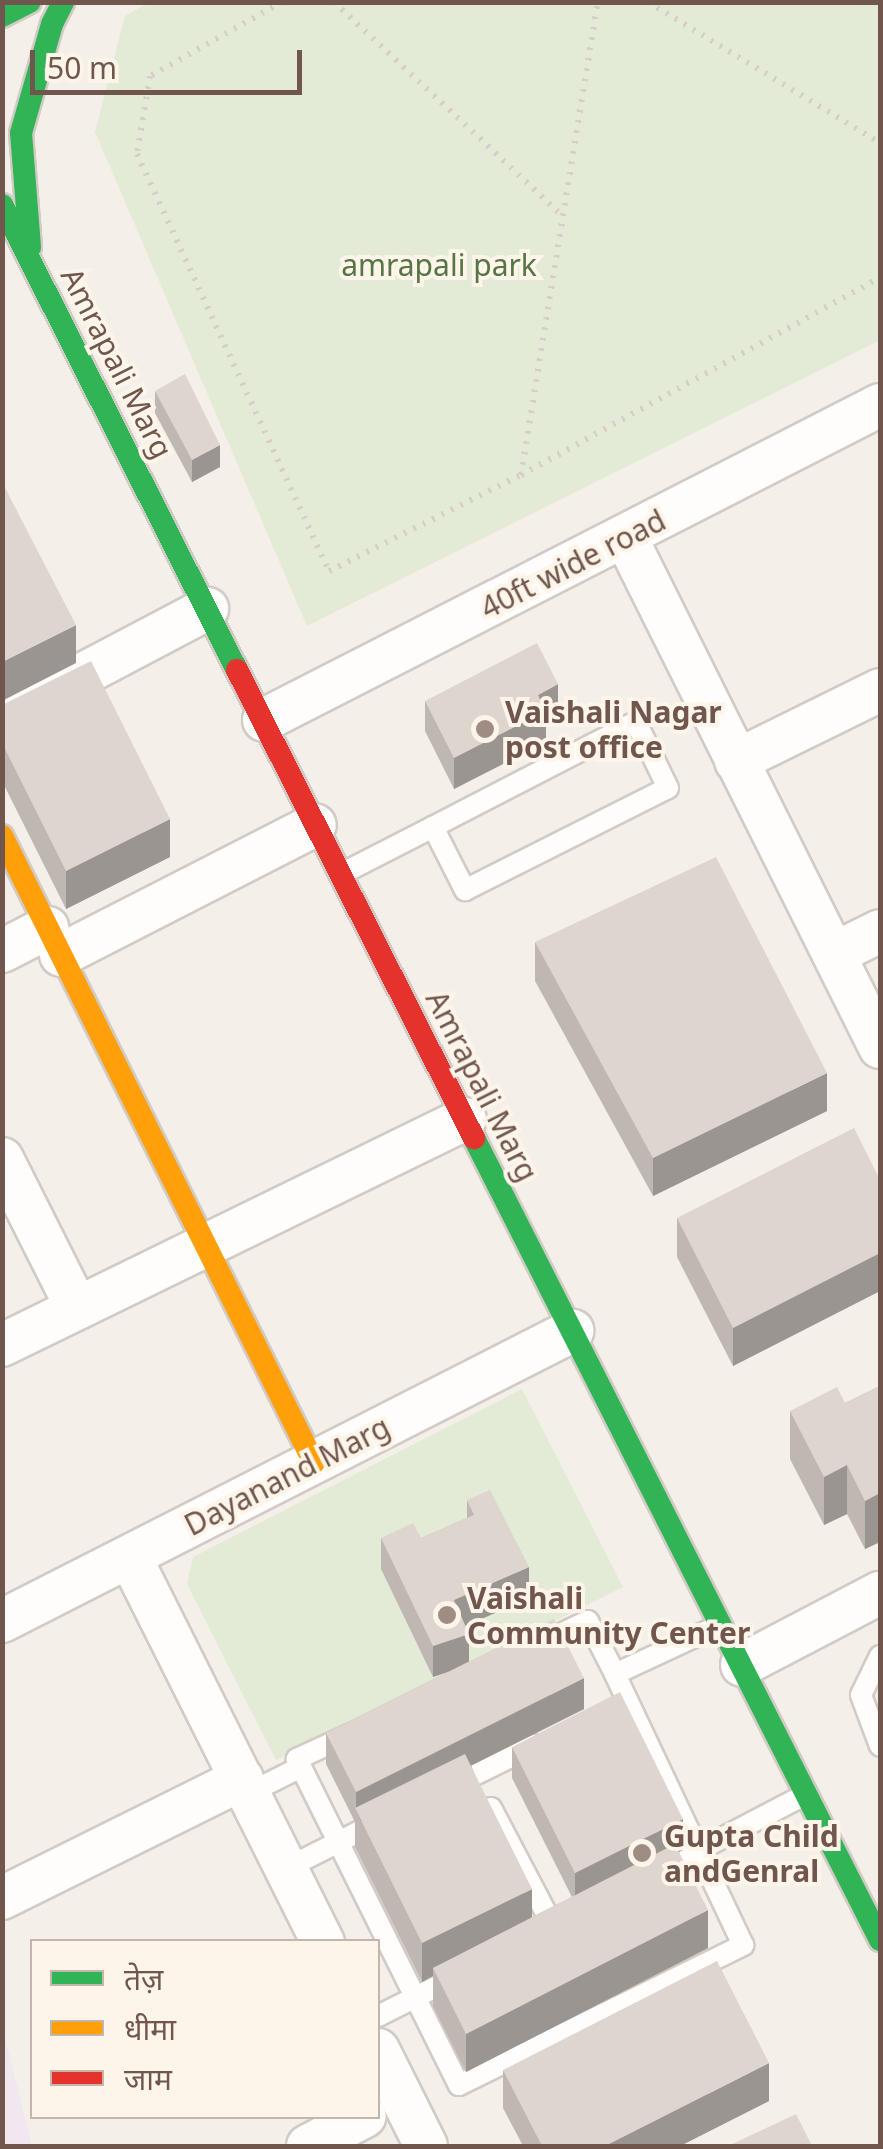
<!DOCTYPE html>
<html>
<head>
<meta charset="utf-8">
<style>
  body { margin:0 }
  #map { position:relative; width:883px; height:2149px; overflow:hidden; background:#f5efe9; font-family:"Noto Sans","Noto Sans Devanagari",sans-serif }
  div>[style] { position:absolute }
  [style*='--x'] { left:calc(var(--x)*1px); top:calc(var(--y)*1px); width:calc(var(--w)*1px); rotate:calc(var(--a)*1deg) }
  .education>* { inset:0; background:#f1e7f0 }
  .green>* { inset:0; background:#e3ead5 }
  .path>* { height:6px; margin-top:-3px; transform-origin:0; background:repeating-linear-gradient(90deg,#d7ceca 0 2.5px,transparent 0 10.5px) }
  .roads { filter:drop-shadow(2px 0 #d2cbc5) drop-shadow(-2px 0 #d2cbc5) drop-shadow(0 2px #d2cbc5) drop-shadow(0 -2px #d2cbc5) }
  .lane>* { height:20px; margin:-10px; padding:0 10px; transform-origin:10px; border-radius:10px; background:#fefdfc }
  .street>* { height:42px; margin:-21px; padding:0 21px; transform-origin:21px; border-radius:21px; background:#fefdfc }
  .fast>* { height:22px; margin:-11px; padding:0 11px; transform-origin:11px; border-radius:11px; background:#30b455 }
  .slow>* { height:22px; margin:-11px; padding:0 11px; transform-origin:11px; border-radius:11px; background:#ff9f0a }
  .jam>* { height:22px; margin:-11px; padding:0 11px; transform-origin:11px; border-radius:11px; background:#e5322d }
  .wall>* { inset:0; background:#bfb7b2 }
  .shaded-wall>* { inset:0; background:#9b9591 }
  .building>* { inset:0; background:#ded5cf }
  .dots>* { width:28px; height:28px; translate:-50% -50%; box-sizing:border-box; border:5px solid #fdf4ea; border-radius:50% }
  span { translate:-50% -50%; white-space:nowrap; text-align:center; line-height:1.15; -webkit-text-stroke:8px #fdf4ea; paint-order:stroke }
  .park-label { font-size:30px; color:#577545 }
  .street-label { font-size:30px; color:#70564c }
  .poi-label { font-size:30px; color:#70564c; font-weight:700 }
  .left { translate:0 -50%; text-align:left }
  .frame { position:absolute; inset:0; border:5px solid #70564c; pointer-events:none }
  .legend { position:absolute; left:30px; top:1939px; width:350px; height:180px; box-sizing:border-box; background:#fdf4ea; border:2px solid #c5b5ab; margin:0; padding:12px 18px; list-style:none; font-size:30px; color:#70564c }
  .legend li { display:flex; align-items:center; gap:20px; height:50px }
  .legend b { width:50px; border:2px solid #c5b5ab }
  .scale { position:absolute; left:30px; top:50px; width:272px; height:45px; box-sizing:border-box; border:5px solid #70564c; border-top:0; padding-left:12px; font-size:30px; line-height:35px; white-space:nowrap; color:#70564c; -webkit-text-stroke:8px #fdf4ea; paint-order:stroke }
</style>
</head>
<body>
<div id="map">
  <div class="education">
    <i style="clip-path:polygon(2px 2030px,3px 2030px,32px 2146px,3px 2146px)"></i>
  </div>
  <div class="green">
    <i style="clip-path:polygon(150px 2px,880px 3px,880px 340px,307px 626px,95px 132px,125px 16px)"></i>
    <i style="clip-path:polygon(522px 1389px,623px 1587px,276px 1760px,187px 1584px,193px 1557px)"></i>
  </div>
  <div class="path">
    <i style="--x:282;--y:2;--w:151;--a:150.7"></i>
    <i style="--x:150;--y:76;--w:79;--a:99.5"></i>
    <i style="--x:137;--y:154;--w:459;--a:65.3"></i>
    <i style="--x:329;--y:571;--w:215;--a:-26.6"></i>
    <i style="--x:521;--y:475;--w:409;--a:-28.8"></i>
    <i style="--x:334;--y:2;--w:313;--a:43.1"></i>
    <i style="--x:648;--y:2;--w:271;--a:31.3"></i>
    <i style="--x:521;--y:475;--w:479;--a:-80.8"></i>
  </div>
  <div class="roads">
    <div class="lane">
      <i style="--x:343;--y:873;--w:101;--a:-27.1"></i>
      <i style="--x:433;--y:827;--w:71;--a:63.1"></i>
      <i style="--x:465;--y:890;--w:227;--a:-26.7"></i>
      <i style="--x:668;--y:788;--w:73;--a:-115.9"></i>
      <i style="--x:636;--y:722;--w:229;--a:152.7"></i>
      <i style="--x:540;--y:1644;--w:53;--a:-25.6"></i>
      <i style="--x:588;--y:1621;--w:59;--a:63"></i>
      <i style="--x:880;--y:1656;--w:43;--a:116"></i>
      <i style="--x:861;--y:1695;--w:54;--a:69.6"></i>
      <i style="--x:351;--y:1734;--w:60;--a:155.2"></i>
      <i style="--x:297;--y:1759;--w:364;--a:63.6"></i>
      <i style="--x:459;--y:2085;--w:317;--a:-26.2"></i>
      <i style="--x:743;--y:1945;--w:300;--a:-115.3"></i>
      <i style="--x:615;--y:1674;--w:116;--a:-25"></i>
      <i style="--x:454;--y:1785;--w:90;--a:-26.3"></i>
      <i style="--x:249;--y:1793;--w:58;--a:-26.6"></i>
      <i style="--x:491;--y:1808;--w:133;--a:62.3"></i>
      <i style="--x:287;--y:1868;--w:102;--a:-26.8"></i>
      <i style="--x:659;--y:1871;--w:166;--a:-27.6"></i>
      <i style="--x:378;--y:2016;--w:87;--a:-26.6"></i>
    </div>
    <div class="street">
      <i style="--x:626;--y:538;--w:569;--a:63.48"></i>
      <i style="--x:2;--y:717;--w:232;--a:-27.8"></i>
      <i style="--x:264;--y:720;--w:692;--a:-27.08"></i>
      <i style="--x:736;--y:761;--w:161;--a:-26.2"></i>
      <i style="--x:2;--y:951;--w:51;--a:-27.1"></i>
      <i style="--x:834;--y:954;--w:51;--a:-26.6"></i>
      <i style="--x:61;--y:955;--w:285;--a:-27.1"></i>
      <i style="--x:2;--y:1159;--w:165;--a:63.3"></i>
      <i style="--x:2;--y:1345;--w:515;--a:-26.02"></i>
      <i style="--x:130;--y:1557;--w:431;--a:63.4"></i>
      <i style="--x:2;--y:1621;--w:640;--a:-26.97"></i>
      <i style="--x:742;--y:1665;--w:156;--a:-27.6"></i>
      <i style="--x:2;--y:1898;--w:268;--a:-26.4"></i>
      <i style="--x:378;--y:2050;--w:107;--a:63.4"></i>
      <i style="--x:308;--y:2146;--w:64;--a:-27.8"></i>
    </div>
    <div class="fast">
      <i style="--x:2;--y:16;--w:31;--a:-27"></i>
      <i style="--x:2;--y:205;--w:521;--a:63.19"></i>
      <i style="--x:30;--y:247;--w:114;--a:-94.5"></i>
      <i style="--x:21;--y:133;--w:113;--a:-74.1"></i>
      <i style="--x:52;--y:24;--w:25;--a:-63"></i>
      <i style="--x:474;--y:1138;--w:899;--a:63.15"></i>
    </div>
    <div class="slow">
      <i style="--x:2;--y:836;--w:700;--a:63.54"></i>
    </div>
    <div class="jam">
      <i style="--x:237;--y:670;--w:525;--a:63.14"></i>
    </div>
  </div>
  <div class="wall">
    <i style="clip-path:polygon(155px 391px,220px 467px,192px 482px,155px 413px)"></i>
    <i style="clip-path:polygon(425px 701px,558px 715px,546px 721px,546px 742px,454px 789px,425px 731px)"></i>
    <i style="clip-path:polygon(2px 705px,170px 857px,66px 909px,2px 781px)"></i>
    <i style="clip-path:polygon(535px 942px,827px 1111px,653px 1196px,535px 981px)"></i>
    <i style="clip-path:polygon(880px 1180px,880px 1291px,733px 1366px,677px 1257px,677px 1218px)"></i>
    <i style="clip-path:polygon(880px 1386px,880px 1542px,865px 1549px,847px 1514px,824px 1525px,790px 1459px,790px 1411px,845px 1403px)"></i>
    <i style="clip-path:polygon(467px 1500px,529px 1598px,465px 1626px,469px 1662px,584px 1709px,471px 1765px,532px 1917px,572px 1897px,512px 1778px,512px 1747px,683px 1850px,679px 1852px,708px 1948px,466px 2072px,433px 2006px,433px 1976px,422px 1982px,355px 1847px,355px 1822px,326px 1764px,326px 1733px,452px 1670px,433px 1677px,381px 1569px,381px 1538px,421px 1538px,467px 1518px)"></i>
    <i style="clip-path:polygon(503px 2070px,769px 2101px,680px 2146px,523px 2146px,503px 2108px)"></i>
  </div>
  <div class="shaded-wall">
    <i style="clip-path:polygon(220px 445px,220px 467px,192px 482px,192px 460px)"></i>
    <i style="clip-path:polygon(76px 625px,76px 663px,2px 701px,2px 662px)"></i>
    <i style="clip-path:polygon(558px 684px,558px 715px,546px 721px,546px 742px,454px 789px,454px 758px,538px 695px)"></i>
    <i style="clip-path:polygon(170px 819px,170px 857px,66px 909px,66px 871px)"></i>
    <i style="clip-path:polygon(827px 1073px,827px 1111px,653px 1196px,653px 1158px)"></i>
    <i style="clip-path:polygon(880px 1253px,880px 1291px,733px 1366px,733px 1328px)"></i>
    <i style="clip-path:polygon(847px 1465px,847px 1514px,824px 1525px,824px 1477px)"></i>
    <i style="clip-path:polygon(880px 1493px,880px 1542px,865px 1549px,865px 1501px)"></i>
    <i style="clip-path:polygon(529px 1567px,529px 1598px,454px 1631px,454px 1600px)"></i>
    <i style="clip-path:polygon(469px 1634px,469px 1665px,433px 1677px,433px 1646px)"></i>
    <i style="clip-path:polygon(584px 1678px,584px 1709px,361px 1821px,356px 1810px,356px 1792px)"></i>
    <i style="clip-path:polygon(683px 1819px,683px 1850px,575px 1904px,575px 1873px)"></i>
    <i style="clip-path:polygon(532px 1889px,532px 1927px,433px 1968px,433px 1976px,422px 1982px,422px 1943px)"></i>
    <i style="clip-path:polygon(708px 1910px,708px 1948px,466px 2072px,466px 2034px)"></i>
    <i style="clip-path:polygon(769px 2063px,769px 2101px,680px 2146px,605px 2146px)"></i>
  </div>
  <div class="building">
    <i style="clip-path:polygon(185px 374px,220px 445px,192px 460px,155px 391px)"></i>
    <i style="clip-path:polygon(2px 482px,76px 625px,2px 662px)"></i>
    <i style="clip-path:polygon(537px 643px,558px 684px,538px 695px,546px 711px,454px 758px,425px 701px)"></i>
    <i style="clip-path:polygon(91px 661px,170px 819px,66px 871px,2px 743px,2px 705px)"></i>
    <i style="clip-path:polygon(716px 857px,827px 1073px,653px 1158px,535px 942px)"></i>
    <i style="clip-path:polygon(854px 1128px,880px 1180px,880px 1253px,733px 1328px,677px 1218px)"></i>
    <i style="clip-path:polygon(880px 1386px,880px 1493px,865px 1501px,847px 1465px,824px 1477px,790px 1411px,837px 1387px,845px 1403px)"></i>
    <i style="clip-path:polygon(490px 1490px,529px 1567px,454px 1600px,469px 1634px,433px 1646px,381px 1538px,413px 1523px,421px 1538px,474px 1515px,467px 1500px)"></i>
    <i style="clip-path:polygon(554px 1619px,584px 1678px,356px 1792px,326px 1733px)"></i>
    <i style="clip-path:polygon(620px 1692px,683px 1819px,575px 1873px,512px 1747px)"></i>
    <i style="clip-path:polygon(465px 1754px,532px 1889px,422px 1943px,355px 1808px)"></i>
    <i style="clip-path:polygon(675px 1844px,708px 1910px,466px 2034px,433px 1968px)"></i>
    <i style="clip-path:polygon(717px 1961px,769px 2063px,605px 2146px,542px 2146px,503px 2070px)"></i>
    <i style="clip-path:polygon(796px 2114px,812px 2146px,728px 2146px)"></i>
  </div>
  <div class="dots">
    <i style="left:485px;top:729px;background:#9f8c83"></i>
    <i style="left:447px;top:1615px;background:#9f8c83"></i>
    <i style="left:642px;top:1853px;background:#9f8c83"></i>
  </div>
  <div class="park-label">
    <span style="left:439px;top:265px">amrapali park</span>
  </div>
  <div class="street-label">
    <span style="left:117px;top:363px;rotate:63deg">Amrapali Marg</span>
    <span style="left:573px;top:564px;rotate:-27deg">40ft wide road</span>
    <span style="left:482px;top:1086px;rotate:63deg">Amrapali Marg</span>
    <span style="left:287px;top:1476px;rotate:-27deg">Dayanand Marg</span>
  </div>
  <div class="poi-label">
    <span class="left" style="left:505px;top:729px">Vaishali Nagar<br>post office</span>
    <span class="left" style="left:467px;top:1615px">Vaishali<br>Community Center</span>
    <span class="left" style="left:664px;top:1853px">Gupta Child<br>andGenral</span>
  </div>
  <div class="frame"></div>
  <ul class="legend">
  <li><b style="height:12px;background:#30b455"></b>तेज़</li>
  <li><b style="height:12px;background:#ff9f0a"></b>धीमा</li>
  <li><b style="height:12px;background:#e5322d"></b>जाम</li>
  </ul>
  <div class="scale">50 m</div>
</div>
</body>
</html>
